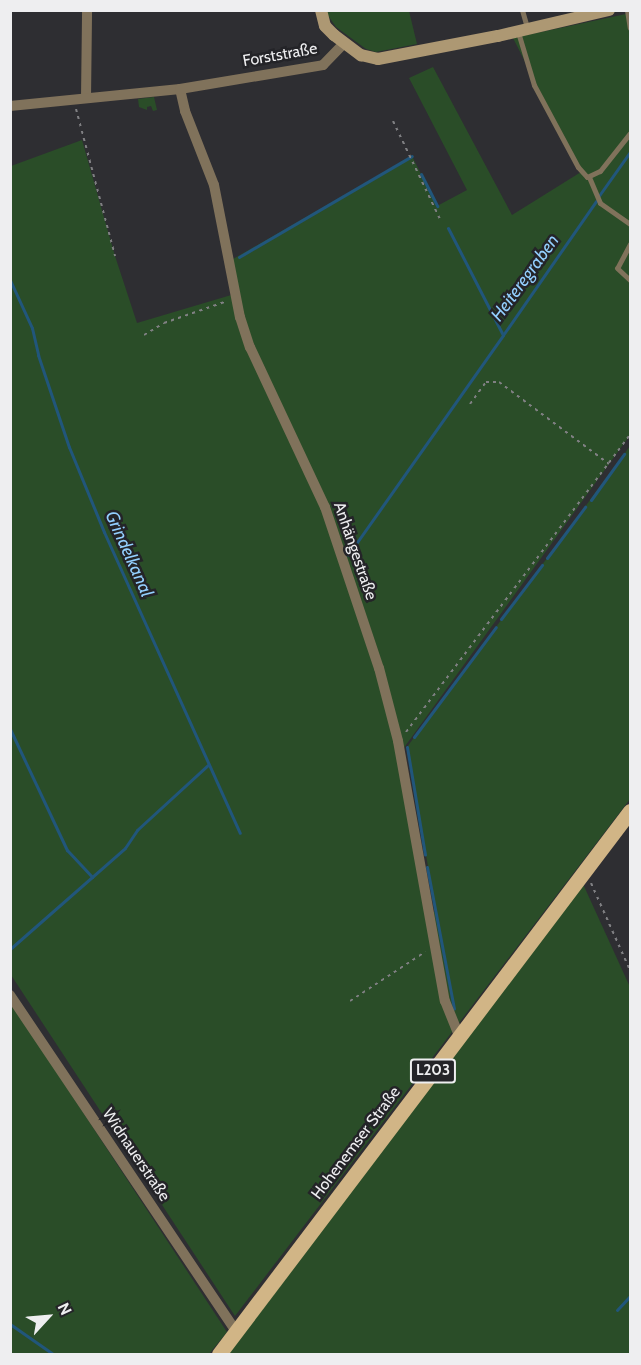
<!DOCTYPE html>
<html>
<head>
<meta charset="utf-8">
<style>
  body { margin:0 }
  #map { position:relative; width:641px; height:1365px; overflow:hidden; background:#2e2e32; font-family:Cabin,sans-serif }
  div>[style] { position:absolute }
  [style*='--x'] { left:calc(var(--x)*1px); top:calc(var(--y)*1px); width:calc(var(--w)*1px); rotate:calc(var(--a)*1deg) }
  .green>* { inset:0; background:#2a4d28 }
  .stream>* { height:3px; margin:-1.5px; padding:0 1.5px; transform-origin:1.5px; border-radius:1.5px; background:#21567b }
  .path>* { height:2px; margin-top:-1px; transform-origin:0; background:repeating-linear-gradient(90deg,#808083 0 3px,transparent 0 7.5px) }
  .lane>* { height:5px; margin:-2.5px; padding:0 2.5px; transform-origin:2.5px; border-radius:2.5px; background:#80725b }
  .street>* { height:10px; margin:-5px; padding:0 5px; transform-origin:5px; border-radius:5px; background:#80725b }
  .secondary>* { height:12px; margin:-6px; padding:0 6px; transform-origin:6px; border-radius:6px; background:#ad9873 }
  .primary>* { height:15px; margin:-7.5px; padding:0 7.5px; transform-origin:7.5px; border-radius:7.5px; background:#d1b586 }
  span { translate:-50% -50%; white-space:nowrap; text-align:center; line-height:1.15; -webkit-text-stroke:5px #242428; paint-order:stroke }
  .shield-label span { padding:2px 4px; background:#242428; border:2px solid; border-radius:4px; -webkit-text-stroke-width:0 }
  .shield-label { font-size:15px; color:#eeeef0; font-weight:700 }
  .street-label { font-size:16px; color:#eeeef0 }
  .water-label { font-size:18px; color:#93cffe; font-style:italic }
  .frame { position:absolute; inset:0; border:12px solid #eeeef0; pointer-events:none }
  .north { position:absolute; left:18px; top:1287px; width:60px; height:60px; -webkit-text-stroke:4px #242428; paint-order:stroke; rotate:64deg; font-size:16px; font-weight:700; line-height:24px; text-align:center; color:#eeeef0 }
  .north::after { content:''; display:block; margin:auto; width:21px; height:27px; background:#eeeef0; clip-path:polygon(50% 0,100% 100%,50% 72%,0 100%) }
</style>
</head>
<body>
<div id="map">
  <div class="green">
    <i style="clip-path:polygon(325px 11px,409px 11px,417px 44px,376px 52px,366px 49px,336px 27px)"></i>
    <i style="clip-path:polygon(626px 14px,630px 36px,630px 435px,398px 756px,427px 912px,436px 912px,407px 747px,630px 446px,630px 799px,235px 1316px,11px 975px,11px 166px,82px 140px,115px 256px,137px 323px,238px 293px,233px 259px,412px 156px,437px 206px,467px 190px,409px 78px,433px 67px,512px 215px,581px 172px,513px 38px)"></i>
    <i style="clip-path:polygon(154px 97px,157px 110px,153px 111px,151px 106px,147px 107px,147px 110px,139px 107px,138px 99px)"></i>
    <i style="clip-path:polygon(583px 884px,630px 987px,630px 1354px,223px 1354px)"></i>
    <i style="clip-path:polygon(10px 1001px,227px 1332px,209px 1354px,11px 1354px)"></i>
  </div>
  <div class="stream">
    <i style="--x:421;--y:174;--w:36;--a:63"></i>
    <i style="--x:598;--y:197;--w:55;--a:-54.6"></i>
    <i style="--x:448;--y:228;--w:120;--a:62.8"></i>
    <i style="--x:503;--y:335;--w:163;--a:-55.2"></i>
    <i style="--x:239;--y:257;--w:200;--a:-30.3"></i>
    <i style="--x:10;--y:280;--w:53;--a:65.4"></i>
    <i style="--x:32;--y:328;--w:28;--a:77"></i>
    <i style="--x:38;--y:355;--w:97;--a:71.4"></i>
    <i style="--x:69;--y:447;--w:92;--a:67.6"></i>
    <i style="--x:104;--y:532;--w:330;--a:65.7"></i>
    <i style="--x:591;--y:500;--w:57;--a:-54.3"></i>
    <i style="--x:348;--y:555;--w:269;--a:-54.8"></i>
    <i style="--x:547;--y:558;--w:64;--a:-53.3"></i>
    <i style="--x:501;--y:619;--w:68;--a:-52.8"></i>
    <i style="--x:10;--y:729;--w:134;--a:64.8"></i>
    <i style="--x:67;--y:850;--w:37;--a:47"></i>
    <i style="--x:414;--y:737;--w:137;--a:-53.3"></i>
    <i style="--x:407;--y:747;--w:109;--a:80.5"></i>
    <i style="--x:427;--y:867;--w:144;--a:79.2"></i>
    <i style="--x:10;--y:949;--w:153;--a:-41.3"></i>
    <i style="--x:125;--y:848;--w:22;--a:-56"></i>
    <i style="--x:137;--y:830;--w:96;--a:-42.5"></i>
    <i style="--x:617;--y:1310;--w:19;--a:-47"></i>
    <i style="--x:10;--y:1324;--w:52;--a:34.9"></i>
  </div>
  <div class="path">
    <i style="--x:76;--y:109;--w:152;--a:75.1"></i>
    <i style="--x:393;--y:121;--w:111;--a:64.4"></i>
    <i style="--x:144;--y:335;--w:23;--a:-31"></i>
    <i style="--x:164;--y:323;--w:67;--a:-19.2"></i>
    <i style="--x:470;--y:404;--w:27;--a:-54"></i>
    <i style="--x:486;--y:382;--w:13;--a:0"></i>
    <i style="--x:499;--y:382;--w:137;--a:36.7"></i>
    <i style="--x:406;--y:732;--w:372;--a:-53"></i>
    <i style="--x:591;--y:883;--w:95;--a:65.9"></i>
    <i style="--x:350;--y:1001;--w:90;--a:-33.2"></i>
  </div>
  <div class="lane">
    <i style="--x:522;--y:10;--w:19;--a:74"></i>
    <i style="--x:627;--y:10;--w:18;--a:81"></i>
    <i style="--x:518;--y:32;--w:55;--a:73.2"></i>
    <i style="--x:534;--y:85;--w:93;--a:61.8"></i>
    <i style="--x:578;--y:167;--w:13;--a:48"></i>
    <i style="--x:587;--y:177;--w:14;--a:-25"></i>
    <i style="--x:600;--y:171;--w:48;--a:-51.7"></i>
    <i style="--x:589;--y:177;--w:28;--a:67"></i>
    <i style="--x:600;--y:203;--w:37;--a:35"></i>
    <i style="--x:630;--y:244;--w:27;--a:118"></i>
    <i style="--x:617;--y:268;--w:18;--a:43"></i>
  </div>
  <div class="street">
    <i style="--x:180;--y:89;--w:23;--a:77"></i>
    <i style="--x:185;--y:111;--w:79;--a:68.6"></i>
    <i style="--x:214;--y:185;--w:135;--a:78.9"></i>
    <i style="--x:240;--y:317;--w:32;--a:72"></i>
    <i style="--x:250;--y:347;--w:177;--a:64.9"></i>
    <i style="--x:325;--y:507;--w:170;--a:71.5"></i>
    <i style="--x:379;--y:668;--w:75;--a:75.4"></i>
    <i style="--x:398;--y:741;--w:264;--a:79.8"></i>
    <i style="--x:445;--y:1001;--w:38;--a:68"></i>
    <i style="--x:86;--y:98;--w:88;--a:-89.3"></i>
    <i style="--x:10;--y:106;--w:171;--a:-5.7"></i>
    <i style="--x:180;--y:89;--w:145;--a:-9.5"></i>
    <i style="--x:323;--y:65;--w:30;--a:-46"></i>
    <i style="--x:10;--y:995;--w:405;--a:56.1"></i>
  </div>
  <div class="secondary">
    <i style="--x:321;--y:10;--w:16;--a:76"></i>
    <i style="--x:325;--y:26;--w:13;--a:45"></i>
    <i style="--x:334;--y:35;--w:34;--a:37"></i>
    <i style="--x:361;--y:55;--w:17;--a:13"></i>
    <i style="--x:378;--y:59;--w:122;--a:-10.9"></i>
    <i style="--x:498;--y:36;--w:114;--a:-13.2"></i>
  </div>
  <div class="primary">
    <i style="--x:219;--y:1354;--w:681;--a:-52.88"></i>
  </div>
  <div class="shield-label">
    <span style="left:433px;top:1071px">L203</span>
  </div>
  <div class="street-label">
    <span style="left:280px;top:55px;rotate:-10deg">Forststraße</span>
    <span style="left:355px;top:551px;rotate:71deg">Anhängestraße</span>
    <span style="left:356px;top:1143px;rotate:-53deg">Hohenemser Straße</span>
    <span style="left:136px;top:1155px;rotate:56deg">Widnauerstraße</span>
  </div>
  <div class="water-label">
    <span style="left:525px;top:278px;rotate:-54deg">Heiteregraben</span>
    <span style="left:129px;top:554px;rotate:66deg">Grindelkanal</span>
  </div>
  <div class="frame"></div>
  <div class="north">N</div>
</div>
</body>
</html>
